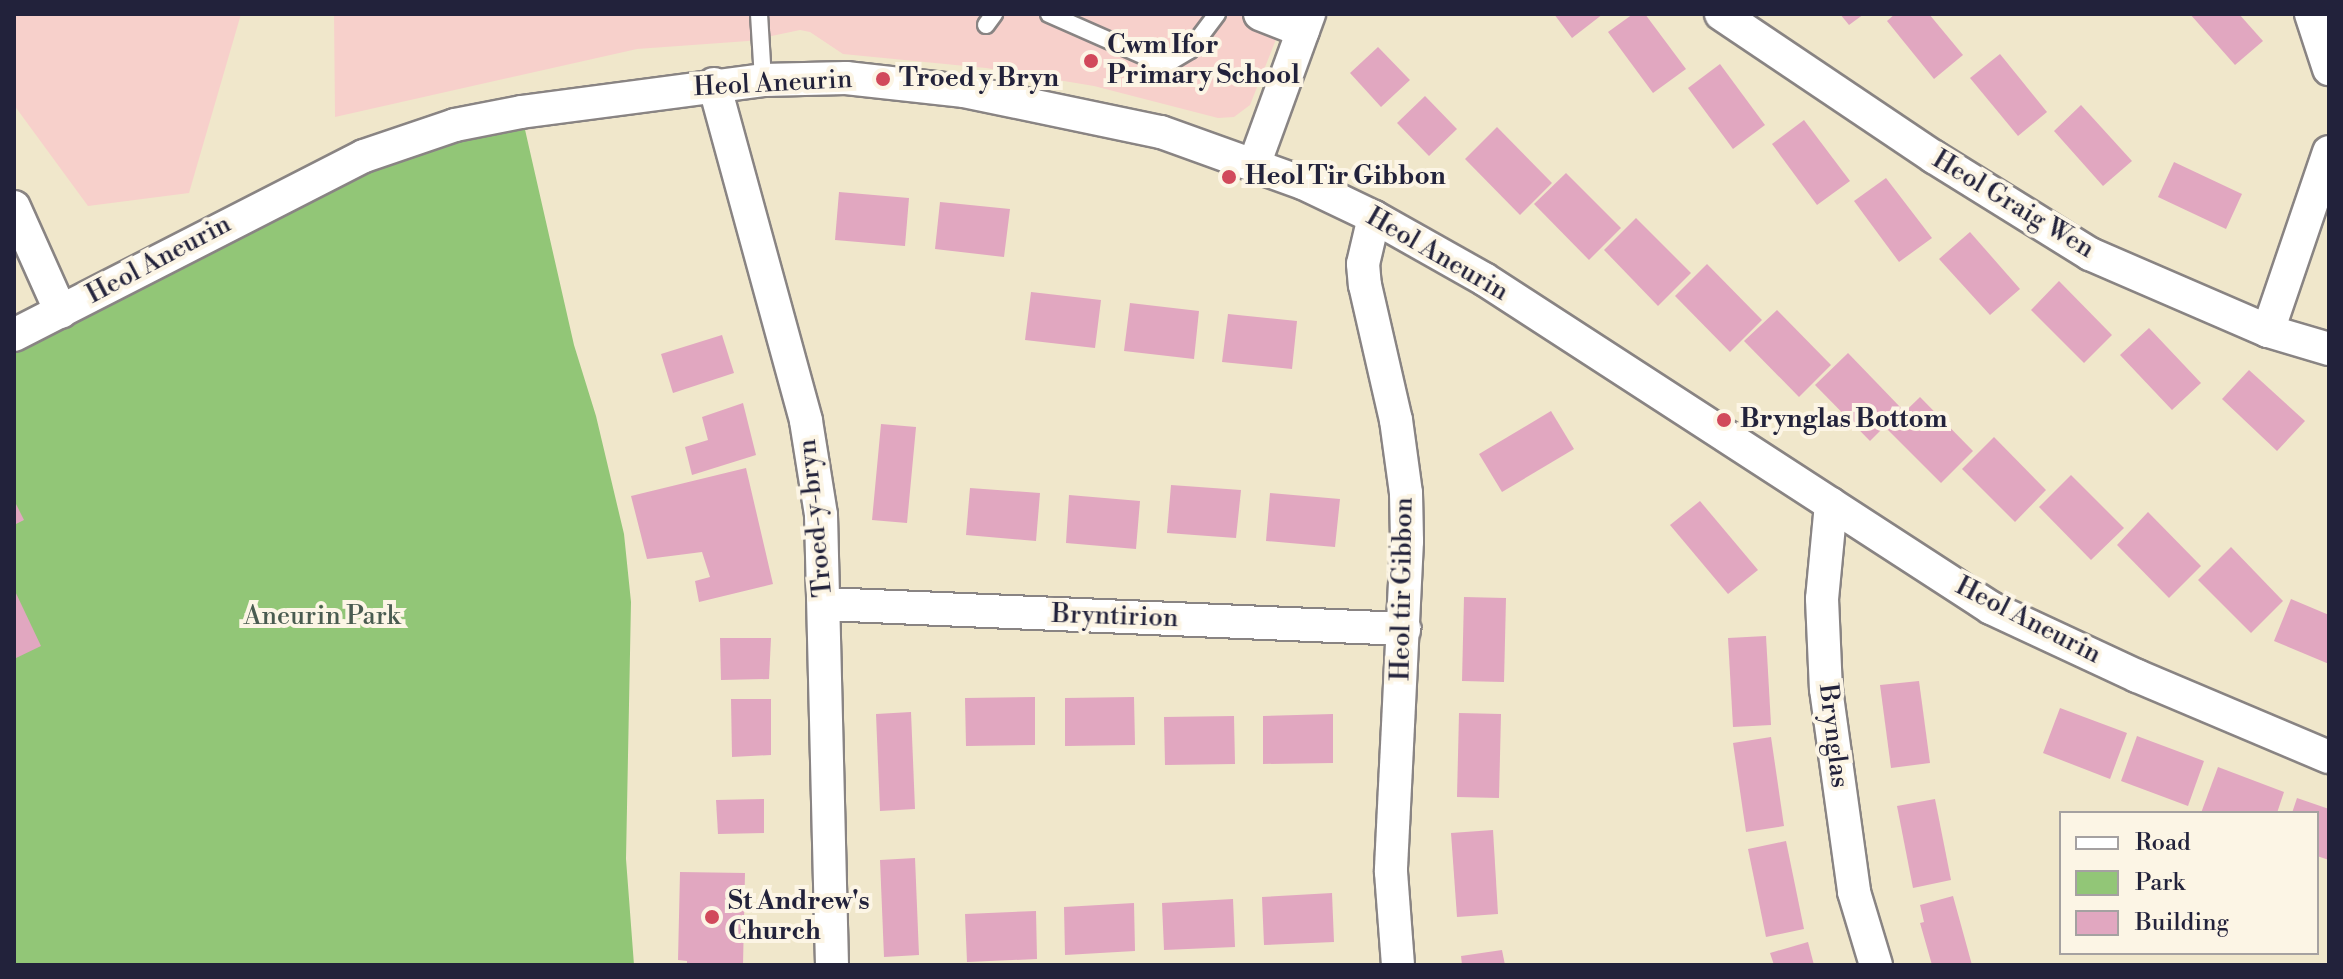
<!DOCTYPE html>
<html>
<head>
<meta charset="utf-8">
<style>
  body { margin:0 }
  #map { position:relative; width:2343px; height:979px; overflow:hidden; background:#f0e7cb; font-family:"Libre Bodoni",serif }
  div>[style] { position:absolute }
  [style*='--x'] { left:calc(var(--x)*1px); top:calc(var(--y)*1px); width:calc(var(--w)*1px); rotate:calc(var(--a)*1deg) }
  .built>* { inset:0; background:#f7d0cb }
  .green>* { inset:0; background:#92c677 }
  .building>* { inset:0; background:#e1a7c0 }
  .roads { filter:drop-shadow(2px 0 #898483) drop-shadow(-2px 0 #898483) drop-shadow(0 2px #898483) drop-shadow(0 -2px #898483) }
  .lane>* { height:16px; margin:-8px; padding:0 8px; transform-origin:8px; border-radius:8px; background:#fff }
  .street>* { height:32px; margin:-16px; padding:0 16px; transform-origin:16px; border-radius:16px; background:#fff }
  .dots>* { width:22px; height:22px; translate:-50% -50%; box-sizing:border-box; border:4px solid #fcf5e5; border-radius:50% }
  span { translate:-50% -50%; white-space:nowrap; text-align:center; line-height:1.15; -webkit-text-stroke:8px #fcf5e5; paint-order:stroke }
  .poi-label { font-size:26px; color:#22223b; font-weight:700 }
  .left { translate:0 -50%; text-align:left }
  .street-label { font-size:26px; color:#22223b }
  .park-label { font-size:26px; color:#495b50 }
  .frame { position:absolute; inset:0; border:16px solid #22223b; pointer-events:none }
  .legend { position:absolute; left:2059px; top:811px; width:260px; height:144px; box-sizing:border-box; background:#fcf5e5; border:2px solid #a5a1a1; margin:0; padding:10px 14px; list-style:none; font-size:24px; color:#22223b }
  .legend li { display:flex; align-items:center; gap:16px; height:40px }
  .legend b { width:40px; border:2px solid #a5a1a1 }
</style>
</head>
<body>
<div id="map">
  <div class="built">
    <i style="clip-path:polygon(14px 14px,241px 14px,189px 193px,88px 206px,14px 105px)"></i>
    <i style="clip-path:polygon(334px 14px,1286px 14px,1250px 105px,1234px 117px,1218px 118px,1094px 86px,986px 68px,843px 54px,810px 32px,800px 30px,748px 41px,637px 49px,335px 117px)"></i>
  </div>
  <div class="green">
    <i style="clip-path:polygon(521px 112px,574px 345px,596px 416px,624px 534px,631px 602px,626px 859px,634px 965px,14px 965px,14px 335px,364px 156px)"></i>
  </div>
  <div class="building">
    <i style="clip-path:polygon(1554px 14px,1603px 14px,1572px 38px)"></i>
    <i style="clip-path:polygon(1633px 14px,1645px 14px,1686px 69px,1653px 93px,1608px 32px)"></i>
    <i style="clip-path:polygon(1840px 14px,1864px 14px,1849px 25px)"></i>
    <i style="clip-path:polygon(1895px 14px,1929px 14px,1963px 55px,1934px 79px,1887px 21px)"></i>
    <i style="clip-path:polygon(2190px 14px,2239px 14px,2263px 41px,2235px 65px)"></i>
    <i style="clip-path:polygon(1378px 47px,1410px 80px,1381px 107px,1350px 73px)"></i>
    <i style="clip-path:polygon(2000px 54px,2047px 112px,2018px 136px,1970px 78px)"></i>
    <i style="clip-path:polygon(1720px 64px,1765px 125px,1733px 149px,1688px 88px)"></i>
    <i style="clip-path:polygon(1425px 96px,1457px 129px,1429px 156px,1397px 123px)"></i>
    <i style="clip-path:polygon(2081px 105px,2132px 161px,2103px 186px,2054px 131px)"></i>
    <i style="clip-path:polygon(1804px 120px,1850px 181px,1817px 205px,1772px 144px)"></i>
    <i style="clip-path:polygon(1497px 127px,1552px 183px,1520px 215px,1465px 159px)"></i>
    <i style="clip-path:polygon(2174px 162px,2242px 194px,2226px 229px,2158px 197px)"></i>
    <i style="clip-path:polygon(1566px 173px,1621px 228px,1589px 260px,1534px 204px)"></i>
    <i style="clip-path:polygon(1886px 178px,1932px 238px,1899px 262px,1854px 201px)"></i>
    <i style="clip-path:polygon(839px 192px,909px 198px,905px 246px,835px 240px)"></i>
    <i style="clip-path:polygon(940px 202px,1010px 209px,1004px 257px,935px 249px)"></i>
    <i style="clip-path:polygon(1636px 218px,1691px 273px,1658px 306px,1604px 250px)"></i>
    <i style="clip-path:polygon(1970px 232px,2020px 289px,1990px 315px,1939px 259px)"></i>
    <i style="clip-path:polygon(1707px 264px,1762px 320px,1730px 352px,1675px 296px)"></i>
    <i style="clip-path:polygon(2059px 281px,2112px 335px,2084px 363px,2031px 310px)"></i>
    <i style="clip-path:polygon(1031px 292px,1101px 300px,1095px 348px,1025px 340px)"></i>
    <i style="clip-path:polygon(1130px 303px,1199px 311px,1194px 359px,1124px 351px)"></i>
    <i style="clip-path:polygon(1777px 310px,1831px 365px,1799px 397px,1744px 341px)"></i>
    <i style="clip-path:polygon(1228px 314px,1297px 321px,1292px 369px,1222px 362px)"></i>
    <i style="clip-path:polygon(2149px 328px,2201px 383px,2172px 410px,2120px 355px)"></i>
    <i style="clip-path:polygon(722px 335px,734px 373px,673px 393px,661px 354px)"></i>
    <i style="clip-path:polygon(1848px 353px,1902px 409px,1870px 441px,1815px 385px)"></i>
    <i style="clip-path:polygon(2249px 370px,2305px 421px,2277px 451px,2222px 399px)"></i>
    <i style="clip-path:polygon(1920px 397px,1973px 451px,1941px 483px,1887px 429px)"></i>
    <i style="clip-path:polygon(743px 403px,756px 455px,692px 475px,685px 447px,708px 440px,702px 417px)"></i>
    <i style="clip-path:polygon(1551px 411px,1574px 449px,1502px 492px,1479px 454px)"></i>
    <i style="clip-path:polygon(881px 424px,916px 427px,907px 523px,872px 520px)"></i>
    <i style="clip-path:polygon(1994px 437px,2046px 490px,2015px 522px,1962px 469px)"></i>
    <i style="clip-path:polygon(746px 468px,773px 584px,699px 602px,695px 581px,710px 577px,702px 552px,647px 559px,631px 496px)"></i>
    <i style="clip-path:polygon(2071px 475px,2124px 528px,2091px 560px,2039px 507px)"></i>
    <i style="clip-path:polygon(1171px 485px,1241px 490px,1236px 538px,1167px 533px)"></i>
    <i style="clip-path:polygon(970px 488px,1040px 493px,1036px 541px,966px 535px)"></i>
    <i style="clip-path:polygon(1270px 493px,1340px 499px,1335px 547px,1266px 541px)"></i>
    <i style="clip-path:polygon(1069px 495px,1140px 501px,1136px 549px,1066px 543px)"></i>
    <i style="clip-path:polygon(14px 500px,24px 520px,14px 525px)"></i>
    <i style="clip-path:polygon(1700px 501px,1758px 570px,1728px 594px,1670px 525px)"></i>
    <i style="clip-path:polygon(2148px 512px,2201px 566px,2169px 598px,2117px 545px)"></i>
    <i style="clip-path:polygon(2231px 547px,2283px 601px,2251px 633px,2198px 580px)"></i>
    <i style="clip-path:polygon(14px 589px,41px 646px,14px 659px)"></i>
    <i style="clip-path:polygon(1464px 597px,1506px 598px,1504px 682px,1462px 681px)"></i>
    <i style="clip-path:polygon(2291px 599px,2329px 615px,2329px 664px,2274px 641px)"></i>
    <i style="clip-path:polygon(1766px 636px,1771px 725px,1733px 727px,1728px 638px)"></i>
    <i style="clip-path:polygon(720px 638px,771px 638px,769px 679px,721px 680px)"></i>
    <i style="clip-path:polygon(1919px 681px,1930px 763px,1891px 768px,1880px 685px)"></i>
    <i style="clip-path:polygon(1035px 697px,1035px 745px,966px 746px,965px 698px)"></i>
    <i style="clip-path:polygon(1134px 697px,1135px 745px,1065px 746px,1065px 698px)"></i>
    <i style="clip-path:polygon(731px 699px,771px 699px,771px 755px,732px 757px)"></i>
    <i style="clip-path:polygon(2060px 708px,2127px 733px,2110px 779px,2043px 753px)"></i>
    <i style="clip-path:polygon(911px 712px,915px 809px,880px 811px,876px 714px)"></i>
    <i style="clip-path:polygon(1459px 713px,1501px 714px,1499px 798px,1457px 797px)"></i>
    <i style="clip-path:polygon(1333px 714px,1333px 763px,1263px 764px,1263px 716px)"></i>
    <i style="clip-path:polygon(1234px 716px,1235px 764px,1165px 765px,1164px 717px)"></i>
    <i style="clip-path:polygon(2137px 736px,2204px 761px,2188px 806px,2121px 781px)"></i>
    <i style="clip-path:polygon(1771px 737px,1784px 826px,1746px 832px,1733px 743px)"></i>
    <i style="clip-path:polygon(2218px 767px,2284px 792px,2277px 813px,2201px 813px)"></i>
    <i style="clip-path:polygon(2297px 798px,2329px 809px,2329px 860px,2317px 856px,2317px 813px,2292px 813px)"></i>
    <i style="clip-path:polygon(764px 799px,764px 833px,718px 834px,716px 800px)"></i>
    <i style="clip-path:polygon(1935px 799px,1951px 880px,1913px 888px,1897px 806px)"></i>
    <i style="clip-path:polygon(1493px 830px,1498px 914px,1457px 917px,1451px 833px)"></i>
    <i style="clip-path:polygon(1786px 841px,1804px 929px,1766px 937px,1748px 849px)"></i>
    <i style="clip-path:polygon(915px 858px,919px 955px,884px 957px,880px 860px)"></i>
    <i style="clip-path:polygon(680px 872px,745px 873px,743px 965px,687px 965px,687px 961px,678px 960px)"></i>
    <i style="clip-path:polygon(1332px 893px,1334px 942px,1264px 945px,1262px 897px)"></i>
    <i style="clip-path:polygon(1953px 896px,1972px 965px,1932px 965px,1920px 923px,1924px 922px,1920px 905px)"></i>
    <i style="clip-path:polygon(1233px 899px,1235px 947px,1164px 950px,1162px 903px)"></i>
    <i style="clip-path:polygon(1134px 903px,1135px 951px,1065px 955px,1064px 907px)"></i>
    <i style="clip-path:polygon(1036px 911px,1037px 959px,967px 962px,965px 914px)"></i>
    <i style="clip-path:polygon(1808px 942px,1814px 965px,1774px 965px,1770px 953px)"></i>
    <i style="clip-path:polygon(1502px 950px,1505px 965px,1462px 965px,1461px 956px)"></i>
  </div>
  <div class="roads">
    <div class="lane">
      <i style="--x:759;--y:14;--w:66;--a:86.5"></i>
      <i style="--x:1049;--y:14;--w:119;--a:23.8"></i>
      <i style="--x:1158;--y:62;--w:12;--a:0"></i>
      <i style="--x:1170;--y:62;--w:23;--a:-31"></i>
      <i style="--x:1190;--y:50;--w:45;--a:-53.1"></i>
      <i style="--x:986;--y:25;--w:14;--a:-54"></i>
    </div>
    <div class="street">
      <i style="--x:1260;--y:14;--w:46;--a:21.6"></i>
      <i style="--x:1721;--y:14;--w:257;--a:33.9"></i>
      <i style="--x:1934;--y:157;--w:184;--a:31.9"></i>
      <i style="--x:2090;--y:254;--w:194;--a:23.4"></i>
      <i style="--x:2268;--y:331;--w:64;--a:16.4"></i>
      <i style="--x:2311;--y:14;--w:58;--a:71.9"></i>
      <i style="--x:714;--y:84;--w:349;--a:74.7"></i>
      <i style="--x:806;--y:421;--w:95;--a:80.9"></i>
      <i style="--x:821;--y:515;--w:450;--a:88.6"></i>
      <i style="--x:1254;--y:165;--w:161;--a:-70"></i>
      <i style="--x:14;--y:207;--w:115;--a:65.9"></i>
      <i style="--x:1374;--y:217;--w:48;--a:103.2"></i>
      <i style="--x:1363;--y:264;--w:21;--a:85"></i>
      <i style="--x:1365;--y:285;--w:139;--a:77.1"></i>
      <i style="--x:1396;--y:420;--w:74;--a:82.2"></i>
      <i style="--x:1406;--y:493;--w:48;--a:88.8"></i>
      <i style="--x:1407;--y:541;--w:331;--a:92.8"></i>
      <i style="--x:1391;--y:872;--w:93;--a:85.7"></i>
      <i style="--x:2268;--y:331;--w:189;--a:-71.2"></i>
      <i style="--x:14;--y:335;--w:393;--a:-27.1"></i>
      <i style="--x:364;--y:156;--w:96;--a:-18.8"></i>
      <i style="--x:455;--y:125;--w:67;--a:-11.1"></i>
      <i style="--x:521;--y:112;--w:244;--a:-7.5"></i>
      <i style="--x:763;--y:80;--w:83;--a:-1.4"></i>
      <i style="--x:846;--y:78;--w:119;--a:6.3"></i>
      <i style="--x:964;--y:91;--w:201;--a:11.8"></i>
      <i style="--x:1161;--y:132;--w:151;--a:19.8"></i>
      <i style="--x:1303;--y:183;--w:79;--a:25.6"></i>
      <i style="--x:1374;--y:217;--w:126;--a:29.4"></i>
      <i style="--x:1484;--y:279;--w:604;--a:32.98"></i>
      <i style="--x:1991;--y:608;--w:161;--a:25"></i>
      <i style="--x:2137;--y:676;--w:208;--a:22.9"></i>
      <i style="--x:1831;--y:504;--w:95;--a:95.4"></i>
      <i style="--x:1822;--y:599;--w:90;--a:87.5"></i>
      <i style="--x:1826;--y:689;--w:205;--a:82.1"></i>
      <i style="--x:1854;--y:892;--w:76;--a:73.2"></i>
      <i style="--x:825;--y:604;--w:580;--a:2.47"></i>
    </div>
  </div>
  <div class="dots">
    <i style="left:1091px;top:61px;background:#d1495b"></i>
    <i style="left:883px;top:79px;background:#d1495b"></i>
    <i style="left:1229px;top:177px;background:#d1495b"></i>
    <i style="left:1724px;top:420px;background:#d1495b"></i>
    <i style="left:712px;top:917px;background:#d1495b"></i>
  </div>
  <div class="poi-label">
    <span class="left" style="left:1107px;top:61px">Cwm Ifor<br>Primary School</span>
    <span class="left" style="left:899px;top:79px">Troed y Bryn</span>
    <span class="left" style="left:1245px;top:177px">Heol Tir Gibbon</span>
    <span class="left" style="left:1740px;top:420px">Brynglas Bottom</span>
    <span class="left" style="left:728px;top:917px">St Andrew's<br>Church</span>
  </div>
  <div class="street-label">
    <span style="left:773px;top:84px;rotate:-3deg">Heol Aneurin</span>
    <span style="left:2013px;top:205px;rotate:31deg">Heol Graig Wen</span>
    <span style="left:1437px;top:255px;rotate:30deg">Heol Aneurin</span>
    <span style="left:159px;top:260px;rotate:-28deg">Heol Aneurin</span>
    <span style="left:816px;top:518px;rotate:-96deg">Troed-y-bryn</span>
    <span style="left:1403px;top:589px;rotate:-89deg">Heol tir Gibbon</span>
    <span style="left:1115px;top:617px;rotate:2deg">Bryntirion</span>
    <span style="left:2028px;top:621px;rotate:27deg">Heol Aneurin</span>
    <span style="left:1833px;top:736px;rotate:83deg">Brynglas</span>
  </div>
  <div class="park-label">
    <span style="left:322px;top:617px">Aneurin Park</span>
  </div>
  <div class="frame"></div>
  <ul class="legend">
  <li><b style="height:10px;background:#fff"></b>Road</li>
  <li><b style="height:22px;background:#92c677"></b>Park</li>
  <li><b style="height:22px;background:#e1a7c0"></b>Building</li>
  </ul>
</div>
</body>
</html>
